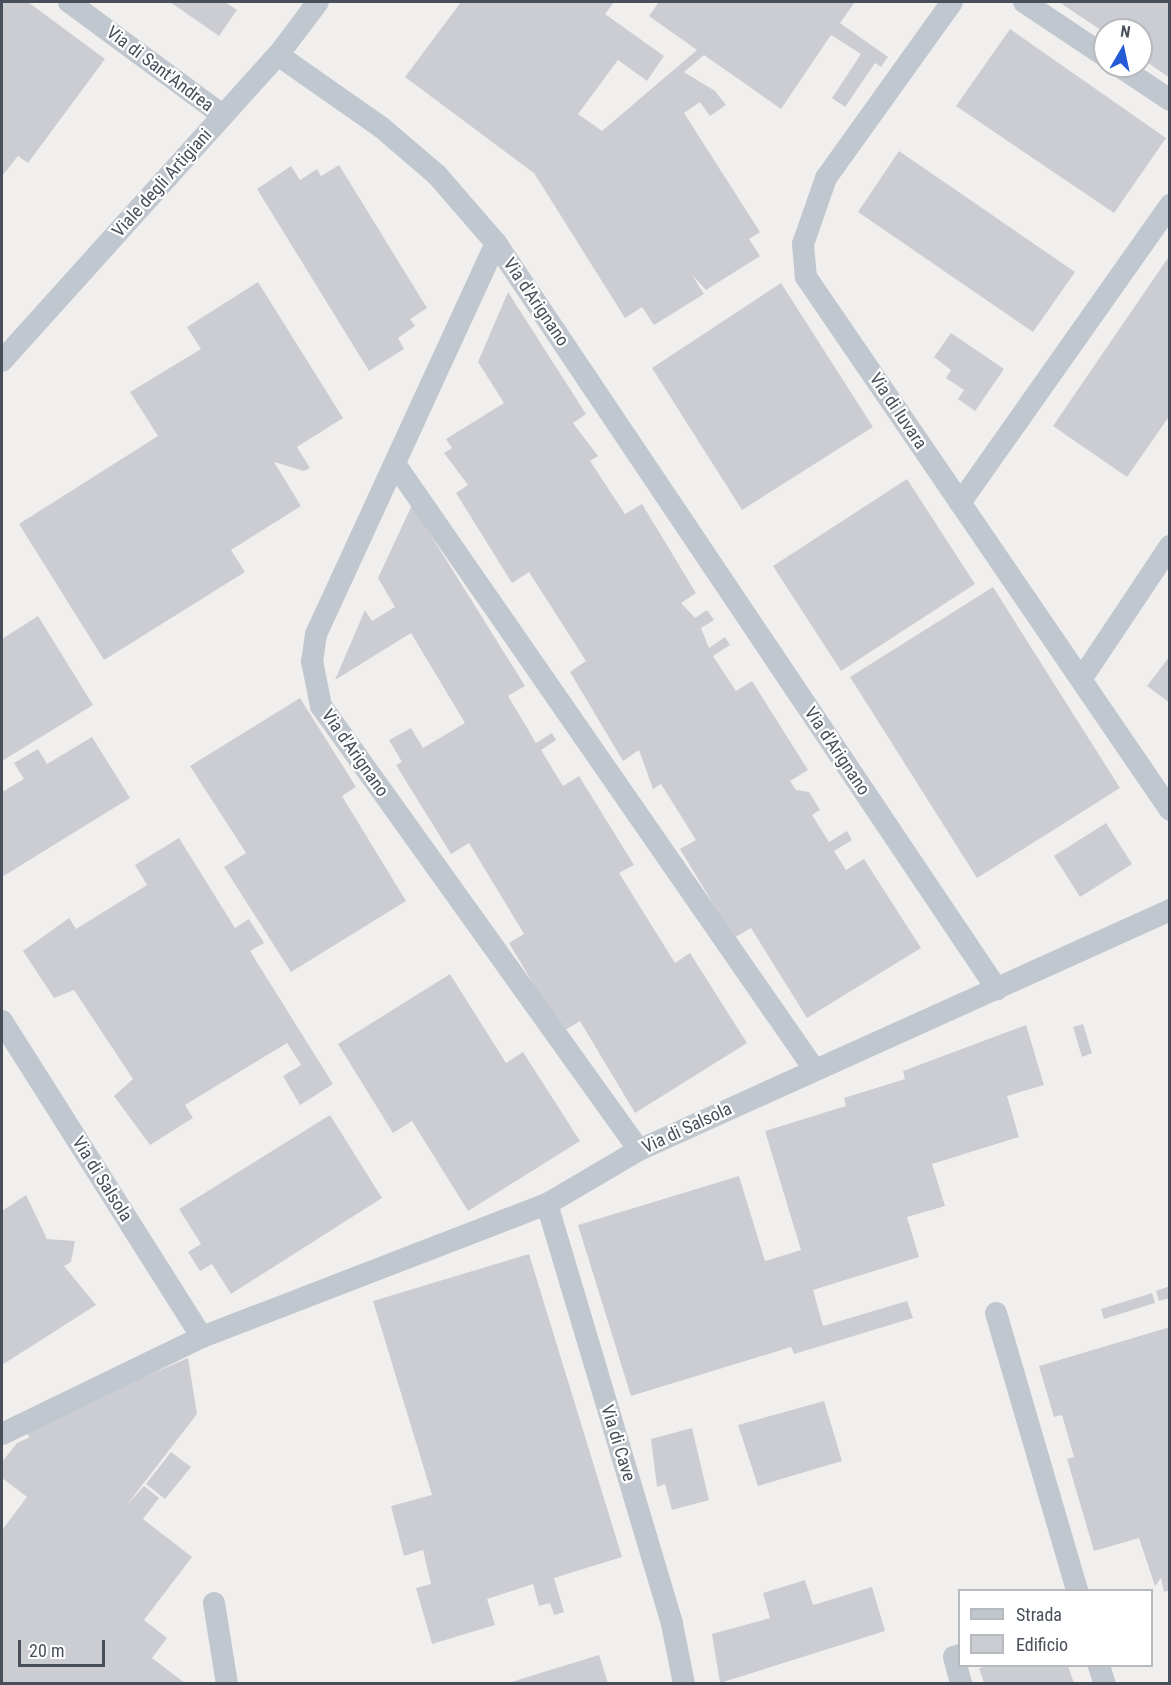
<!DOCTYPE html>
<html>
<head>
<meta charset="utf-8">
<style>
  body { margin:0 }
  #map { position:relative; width:1171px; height:1685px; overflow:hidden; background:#f1efee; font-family:"Roboto Condensed",sans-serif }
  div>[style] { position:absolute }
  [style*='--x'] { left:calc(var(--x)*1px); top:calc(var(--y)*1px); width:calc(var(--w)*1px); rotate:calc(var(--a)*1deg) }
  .building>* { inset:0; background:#cccdd3 }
  .street>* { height:22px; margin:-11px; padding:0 11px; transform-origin:11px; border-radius:11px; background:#c0c7cf }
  span { translate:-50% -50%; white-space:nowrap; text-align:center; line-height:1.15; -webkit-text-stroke:4.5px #fff; paint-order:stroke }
  .street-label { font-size:18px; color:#484f5a }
  .frame { position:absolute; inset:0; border:3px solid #484f5a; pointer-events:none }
  .legend { position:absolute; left:958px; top:1589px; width:195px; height:78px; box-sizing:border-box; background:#fff; border:2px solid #b6b9bd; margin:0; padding:8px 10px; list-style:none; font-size:18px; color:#484f5a }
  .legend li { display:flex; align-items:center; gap:12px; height:30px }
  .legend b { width:30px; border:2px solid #b6b9bd }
  .north { position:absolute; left:1093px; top:18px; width:60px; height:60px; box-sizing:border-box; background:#fff; border:2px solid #b6b9bd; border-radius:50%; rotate:9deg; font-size:16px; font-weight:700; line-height:24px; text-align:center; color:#484f5a }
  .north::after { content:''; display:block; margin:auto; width:21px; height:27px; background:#255bd4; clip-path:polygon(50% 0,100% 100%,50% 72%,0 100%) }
  .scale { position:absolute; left:18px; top:1640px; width:87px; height:27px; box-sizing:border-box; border:3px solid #484f5a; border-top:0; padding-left:8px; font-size:18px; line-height:21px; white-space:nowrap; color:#484f5a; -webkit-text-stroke:4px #fff; paint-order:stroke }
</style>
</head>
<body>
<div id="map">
  <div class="building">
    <i style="clip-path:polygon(2px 2px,28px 2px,105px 59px,28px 163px,18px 156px,2px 176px)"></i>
    <i style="clip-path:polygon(170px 2px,225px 2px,237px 10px,219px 36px)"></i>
    <i style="clip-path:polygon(461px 2px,614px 2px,605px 14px,664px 56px,647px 81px,618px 60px,578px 114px,602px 131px,697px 50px,649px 16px,659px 2px,855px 2px,840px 23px,888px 57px,881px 67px,875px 63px,845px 107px,832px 98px,861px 54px,831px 35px,781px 109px,704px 55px,684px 72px,715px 91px,726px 105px,710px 116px,700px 102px,684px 113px,760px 232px,749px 239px,760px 256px,706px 290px,692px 275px,704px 294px,654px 325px,642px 307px,625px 318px,534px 173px,405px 77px)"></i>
    <i style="clip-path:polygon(1059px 2px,1170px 2px,1170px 78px,1141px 58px,1141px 30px,1105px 33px)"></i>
    <i style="clip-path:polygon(1010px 29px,1166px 138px,1114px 213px,956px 106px)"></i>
    <i style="clip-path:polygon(899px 151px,1075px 272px,1033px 332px,858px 212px)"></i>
    <i style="clip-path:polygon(339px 165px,427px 308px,410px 319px,415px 326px,398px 338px,404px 349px,369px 371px,257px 189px,291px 166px,300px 180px,317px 169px,321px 176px)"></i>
    <i style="clip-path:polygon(1170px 255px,1170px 415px,1127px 477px,1053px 426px)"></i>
    <i style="clip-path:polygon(258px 282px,343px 418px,297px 447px,310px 468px,304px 471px,274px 462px,301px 506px,231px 550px,245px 572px,104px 660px,19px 524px,158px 436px,130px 392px,201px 349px,187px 327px)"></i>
    <i style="clip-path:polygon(781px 283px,873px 427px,742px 510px,652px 368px)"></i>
    <i style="clip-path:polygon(508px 292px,586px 414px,573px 423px,598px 456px,590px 461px,625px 514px,642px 504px,696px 593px,681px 603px,695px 618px,707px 610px,714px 620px,701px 628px,709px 648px,725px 637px,730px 645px,713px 656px,736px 691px,752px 681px,808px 770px,790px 781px,796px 790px,809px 792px,820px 810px,812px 815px,829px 842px,847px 831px,852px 840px,834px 851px,846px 870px,864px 859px,921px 948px,807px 1018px,751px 928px,734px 938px,680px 849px,696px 840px,661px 784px,653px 789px,639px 750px,623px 761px,570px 672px,586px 661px,529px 572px,512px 583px,456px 493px,468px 485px,444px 453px,452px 448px,446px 439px,504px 403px,478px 362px)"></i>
    <i style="clip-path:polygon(951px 333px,1004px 369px,975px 411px,958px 399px,964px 390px,946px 378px,951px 370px,934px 357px)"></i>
    <i style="clip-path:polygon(907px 479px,975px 584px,841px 671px,773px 566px)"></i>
    <i style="clip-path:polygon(412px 505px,525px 686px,508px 696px,536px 743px,552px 733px,556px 740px,541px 750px,563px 786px,579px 776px,634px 865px,619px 873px,675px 963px,690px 953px,747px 1043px,635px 1113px,580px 1021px,562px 1032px,509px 943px,524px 934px,469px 843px,451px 854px,396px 765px,402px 762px,389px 740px,411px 728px,423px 748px,465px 723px,411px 633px,335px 680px,365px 610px,372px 621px,395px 607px,378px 578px)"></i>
    <i style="clip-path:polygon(993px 587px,1120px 788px,977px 878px,850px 677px)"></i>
    <i style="clip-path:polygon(38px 616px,93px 705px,2px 761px,2px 639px)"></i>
    <i style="clip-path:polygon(1170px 656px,1170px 703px,1147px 686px)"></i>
    <i style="clip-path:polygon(300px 698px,356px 787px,342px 796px,406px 901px,291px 972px,224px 867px,246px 853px,190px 766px)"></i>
    <i style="clip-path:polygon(92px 737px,130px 798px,2px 877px,2px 792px,24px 779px,14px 763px,38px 749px,47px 764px)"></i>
    <i style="clip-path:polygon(1106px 823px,1132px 864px,1080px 897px,1054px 856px)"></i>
    <i style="clip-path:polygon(179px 838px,235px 928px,249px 919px,264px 943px,250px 951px,333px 1084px,300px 1105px,283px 1076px,301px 1065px,287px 1043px,185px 1105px,193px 1118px,150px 1145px,114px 1096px,133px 1079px,74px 990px,54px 998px,23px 951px,69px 918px,76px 929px,147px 885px,135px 865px)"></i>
    <i style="clip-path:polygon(450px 974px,506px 1063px,523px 1052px,580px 1141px,468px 1211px,412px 1121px,393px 1133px,338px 1044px)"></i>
    <i style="clip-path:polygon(1083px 1024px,1092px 1053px,1082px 1057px,1073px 1027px)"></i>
    <i style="clip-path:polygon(1026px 1025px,1044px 1085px,1007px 1096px,1019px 1137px,932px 1164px,945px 1206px,907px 1217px,919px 1257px,813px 1290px,823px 1326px,907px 1301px,913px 1318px,794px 1354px,791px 1347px,631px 1396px,578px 1225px,739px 1176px,765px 1261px,801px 1250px,765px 1131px,846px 1106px,844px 1098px,905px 1079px,903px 1071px)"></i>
    <i style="clip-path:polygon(330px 1115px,382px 1198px,231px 1294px,212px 1264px,200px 1271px,188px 1252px,201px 1244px,179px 1209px)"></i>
    <i style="clip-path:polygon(26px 1195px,47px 1239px,75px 1241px,71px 1262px,64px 1266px,96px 1305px,2px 1365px,2px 1211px)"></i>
    <i style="clip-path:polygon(529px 1254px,622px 1557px,554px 1578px,564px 1612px,554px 1615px,550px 1603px,539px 1606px,533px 1584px,487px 1599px,495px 1625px,432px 1644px,416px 1588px,431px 1584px,423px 1550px,404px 1556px,391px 1506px,432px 1495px,373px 1301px)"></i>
    <i style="clip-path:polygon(1170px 1286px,1170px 1298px,1159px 1301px,1156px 1291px)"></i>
    <i style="clip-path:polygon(1152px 1293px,1155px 1303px,1104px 1319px,1101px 1309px)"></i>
    <i style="clip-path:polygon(1170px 1327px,1170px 1590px,1164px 1592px,1161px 1578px,1155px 1586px,1139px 1538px,1094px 1551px,1067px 1459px,1074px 1457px,1062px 1415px,1054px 1417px,1039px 1366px)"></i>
    <i style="clip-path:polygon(188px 1358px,197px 1414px,126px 1506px,144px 1486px,159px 1498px,143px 1519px,192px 1557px,144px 1620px,167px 1638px,152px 1658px,185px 1683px,2px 1683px,2px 1530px,27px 1497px,2px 1478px,2px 1462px,17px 1443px,30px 1437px,22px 1430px)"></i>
    <i style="clip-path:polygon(824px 1401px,842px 1461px,758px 1486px,738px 1425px)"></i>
    <i style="clip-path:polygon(692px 1428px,709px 1500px,672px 1510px,665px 1484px,657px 1487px,651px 1439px)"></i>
    <i style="clip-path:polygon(171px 1452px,191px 1467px,165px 1499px,146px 1484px)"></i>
    <i style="clip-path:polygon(805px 1580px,813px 1605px,872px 1587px,885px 1631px,720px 1683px,712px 1634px,770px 1618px,763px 1593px)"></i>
    <i style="clip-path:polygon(599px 1655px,608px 1683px,508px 1683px)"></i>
    <i style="clip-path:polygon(989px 1666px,1068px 1666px,1074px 1683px,984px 1683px,979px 1668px)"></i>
  </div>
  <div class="street">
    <i style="--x:69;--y:2;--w:190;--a:36.4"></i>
    <i style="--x:952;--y:2;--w:216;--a:125.6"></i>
    <i style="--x:826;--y:178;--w:70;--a:109.2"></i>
    <i style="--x:803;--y:244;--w:33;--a:85"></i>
    <i style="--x:806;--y:277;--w:645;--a:55.67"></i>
    <i style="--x:1024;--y:2;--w:97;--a:33.7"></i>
    <i style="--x:278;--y:55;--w:126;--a:35"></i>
    <i style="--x:381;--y:127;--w:74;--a:40.6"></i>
    <i style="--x:437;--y:175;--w:90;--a:49.1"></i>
    <i style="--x:496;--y:243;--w:899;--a:56.12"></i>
    <i style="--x:1119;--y:66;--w:61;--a:33.7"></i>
    <i style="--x:496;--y:243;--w:430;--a:114.7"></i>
    <i style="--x:316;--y:634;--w:27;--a:98"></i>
    <i style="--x:312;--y:661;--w:46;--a:78.7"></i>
    <i style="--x:321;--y:706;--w:546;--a:54.39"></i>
    <i style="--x:2;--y:361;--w:412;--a:-48"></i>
    <i style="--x:278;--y:55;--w:66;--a:-53"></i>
    <i style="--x:395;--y:464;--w:736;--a:55.29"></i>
    <i style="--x:960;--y:503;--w:365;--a:-54.8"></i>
    <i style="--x:1082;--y:678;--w:159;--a:-56.3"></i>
    <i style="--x:2;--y:1021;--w:374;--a:57.7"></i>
    <i style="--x:547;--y:1204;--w:438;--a:73.4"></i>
    <i style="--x:672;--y:1624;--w:61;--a:78.7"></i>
    <i style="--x:996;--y:1313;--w:289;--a:73.7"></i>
    <i style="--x:2;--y:1434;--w:222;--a:-25.9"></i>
    <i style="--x:202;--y:1337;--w:370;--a:-21.1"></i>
    <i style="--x:547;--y:1204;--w:107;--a:-30.4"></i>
    <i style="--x:639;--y:1150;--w:583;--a:-24.32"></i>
    <i style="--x:214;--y:1603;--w:82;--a:80.9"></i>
    <i style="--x:960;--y:1655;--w:6;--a:162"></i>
    <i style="--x:954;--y:1657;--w:28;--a:75"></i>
    <i style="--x:1099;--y:1666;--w:19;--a:72"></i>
  </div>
  <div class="street-label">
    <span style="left:160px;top:69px;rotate:37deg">Via di Sant'Andrea</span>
    <span style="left:162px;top:183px;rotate:-48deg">Viale degli Artigiani</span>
    <span style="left:536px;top:302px;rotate:56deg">Via d'Arignano</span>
    <span style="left:898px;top:411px;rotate:56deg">Via di Iuvara</span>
    <span style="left:837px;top:751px;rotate:56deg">Via d'Arignano</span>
    <span style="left:355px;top:753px;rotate:55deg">Via d'Arignano</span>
    <span style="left:687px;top:1128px;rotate:-25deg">Via di Salsola</span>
    <span style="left:102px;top:1179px;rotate:58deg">Via di Salsola</span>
    <span style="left:618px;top:1443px;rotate:73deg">Via di Cave</span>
  </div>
  <div class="frame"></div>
  <ul class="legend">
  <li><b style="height:8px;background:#c0c7cf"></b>Strada</li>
  <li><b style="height:16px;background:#cccdd3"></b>Edificio</li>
  </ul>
  <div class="north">N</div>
  <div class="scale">20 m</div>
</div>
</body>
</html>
